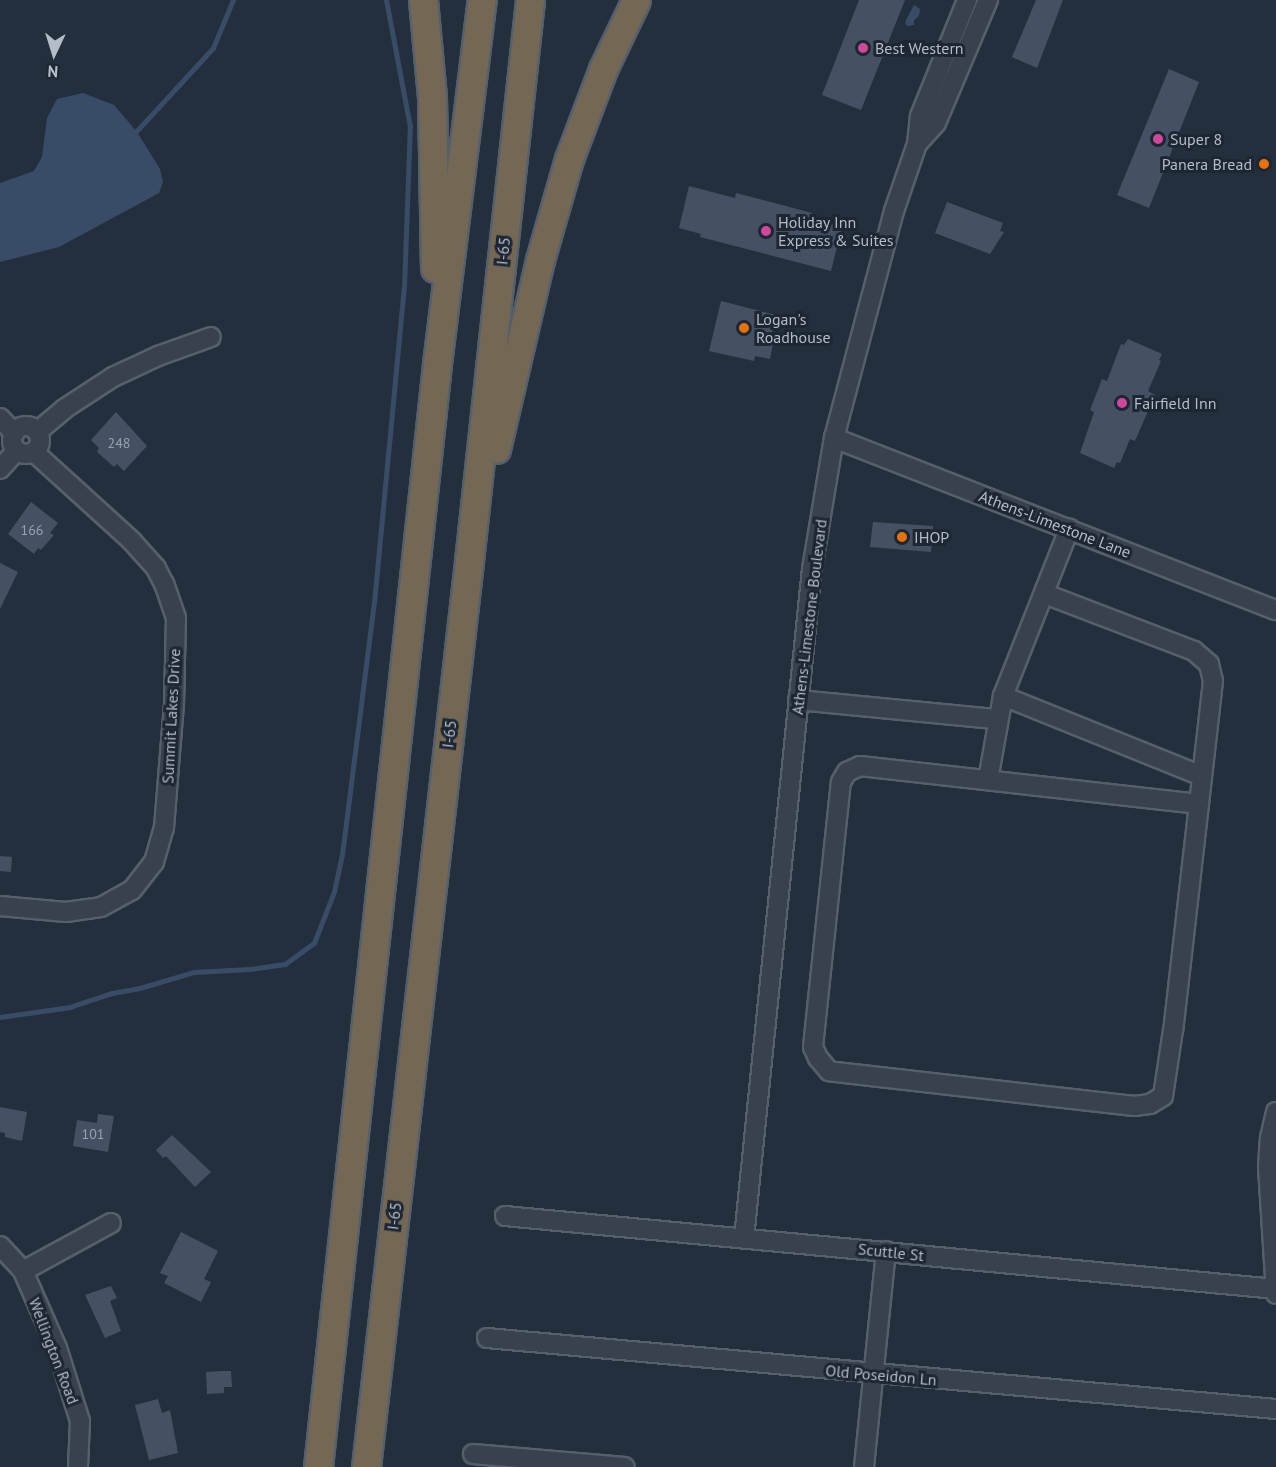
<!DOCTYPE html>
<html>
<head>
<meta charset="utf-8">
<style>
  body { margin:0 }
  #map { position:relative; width:1276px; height:1467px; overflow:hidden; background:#242f3e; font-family:"PT Sans",sans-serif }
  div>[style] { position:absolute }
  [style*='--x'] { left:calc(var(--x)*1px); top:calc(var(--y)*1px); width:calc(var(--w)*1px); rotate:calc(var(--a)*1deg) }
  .water>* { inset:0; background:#394c67 }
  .stream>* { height:4.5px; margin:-2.25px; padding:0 2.25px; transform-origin:2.25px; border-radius:2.25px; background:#394c67 }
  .building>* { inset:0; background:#455162 }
  .roads { filter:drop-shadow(2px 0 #565f6c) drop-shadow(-2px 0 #565f6c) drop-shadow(0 2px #565f6c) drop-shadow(0 -2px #565f6c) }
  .minor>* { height:18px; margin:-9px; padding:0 9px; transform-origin:9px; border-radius:9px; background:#38414e }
  .minor>.ring { margin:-9px; padding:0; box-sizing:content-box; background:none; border:18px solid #38414e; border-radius:50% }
  .highway>* { height:27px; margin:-13.5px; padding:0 13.5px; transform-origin:13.5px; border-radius:13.5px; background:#746855 }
  .dots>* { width:16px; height:16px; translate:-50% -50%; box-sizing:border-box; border:3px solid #1d2633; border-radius:50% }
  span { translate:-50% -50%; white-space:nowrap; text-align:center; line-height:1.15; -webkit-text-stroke:6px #1d2633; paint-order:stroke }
  .number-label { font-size:14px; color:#98a1af }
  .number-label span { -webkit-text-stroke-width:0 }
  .poi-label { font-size:16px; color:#b4bcc9 }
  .left { translate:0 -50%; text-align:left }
  .right { translate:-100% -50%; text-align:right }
  .street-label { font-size:16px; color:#b4bcc9 }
  .north { position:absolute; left:24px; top:24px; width:60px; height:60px; -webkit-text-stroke:4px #1d2633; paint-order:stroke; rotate:184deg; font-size:16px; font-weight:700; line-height:24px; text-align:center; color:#b4bcc9 }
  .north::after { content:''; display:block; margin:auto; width:21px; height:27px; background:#b4bcc9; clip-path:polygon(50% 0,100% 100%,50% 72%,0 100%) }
</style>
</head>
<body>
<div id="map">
  <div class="water">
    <i style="clip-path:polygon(914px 5px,920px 9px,919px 16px,914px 20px,914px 25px,907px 26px,905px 22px)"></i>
    <i style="clip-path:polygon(83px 93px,114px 105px,137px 132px,160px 169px,163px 182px,159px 193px,59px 247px,0 262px,0 183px,34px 171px,42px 157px,47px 118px,57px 99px)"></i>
  </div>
  <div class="stream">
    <i style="--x:133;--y:135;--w:118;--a:-47.4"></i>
    <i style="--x:213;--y:48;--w:52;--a:-67.4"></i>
    <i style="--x:0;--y:1017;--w:71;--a:-8.1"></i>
    <i style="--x:70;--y:1007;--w:44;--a:-18.4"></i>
    <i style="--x:112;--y:993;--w:28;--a:-10"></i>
    <i style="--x:140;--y:988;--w:56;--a:-16.5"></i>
    <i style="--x:194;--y:972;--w:56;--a:-3.1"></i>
    <i style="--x:250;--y:969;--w:35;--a:-8"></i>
    <i style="--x:285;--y:964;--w:36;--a:-36"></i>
    <i style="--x:314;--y:943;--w:55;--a:-68.6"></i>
    <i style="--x:334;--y:892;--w:38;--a:-78"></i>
    <i style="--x:342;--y:855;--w:254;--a:-82.8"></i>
    <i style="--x:374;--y:603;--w:317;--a:-84.6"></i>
    <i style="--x:404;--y:287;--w:160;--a:-87.9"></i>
    <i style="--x:410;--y:127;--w:129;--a:-100.7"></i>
  </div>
  <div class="building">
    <i style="clip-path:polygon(859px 0,905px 0,861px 110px,822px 95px)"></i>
    <i style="clip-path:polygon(1036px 0,1063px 0,1037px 68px,1012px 57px)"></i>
    <i style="clip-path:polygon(1169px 69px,1199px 82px,1149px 208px,1117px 195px)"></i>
    <i style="clip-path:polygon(689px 186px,735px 198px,736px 193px,812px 213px,811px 218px,842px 227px,831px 271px,700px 237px,701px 234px,679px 228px)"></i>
    <i style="clip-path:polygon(947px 202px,1003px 223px,1000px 231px,1004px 232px,990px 254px,935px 233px)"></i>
    <i style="clip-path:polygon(721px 301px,776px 315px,770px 342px,773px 343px,770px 359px,755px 356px,754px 361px,709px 351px)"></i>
    <i style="clip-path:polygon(1128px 339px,1162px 354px,1159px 360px,1161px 361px,1148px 391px,1155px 395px,1135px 441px,1130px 439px,1120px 463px,1117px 462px,1114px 468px,1080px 453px,1094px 412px,1090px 410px,1102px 379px,1107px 381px,1121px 344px,1124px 345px)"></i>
    <i style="clip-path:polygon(116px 412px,147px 446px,124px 471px,117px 464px,114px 467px,97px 452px,99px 448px,91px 440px)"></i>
    <i style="clip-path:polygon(31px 502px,58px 523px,50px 533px,54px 535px,41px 550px,38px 548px,34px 554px,8px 534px)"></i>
    <i style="clip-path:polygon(873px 522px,933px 526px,931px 552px,870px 547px)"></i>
    <i style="clip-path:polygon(0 563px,18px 572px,0 609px)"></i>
    <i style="clip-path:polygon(0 856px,12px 857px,11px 872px,0 871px)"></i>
    <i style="clip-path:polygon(0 1107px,27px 1112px,22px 1141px,5px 1137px,5px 1133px,0 1132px)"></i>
    <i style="clip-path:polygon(98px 1114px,114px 1116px,108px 1152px,73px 1146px,77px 1120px,97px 1123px)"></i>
    <i style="clip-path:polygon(172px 1135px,211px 1172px,195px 1187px,166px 1156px,163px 1158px,156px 1150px)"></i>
    <i style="clip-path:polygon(181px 1232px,218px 1251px,204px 1279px,211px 1282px,201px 1302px,164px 1283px,168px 1276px,160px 1273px)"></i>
    <i style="clip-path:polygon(111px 1286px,117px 1298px,110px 1301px,121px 1331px,105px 1338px,85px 1295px)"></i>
    <i style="clip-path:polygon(223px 1371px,231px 1371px,232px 1387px,224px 1387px,224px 1393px,207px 1394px,206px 1372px)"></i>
    <i style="clip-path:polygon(158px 1399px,162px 1413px,170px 1410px,178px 1453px,149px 1460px,135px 1405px)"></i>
  </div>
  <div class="roads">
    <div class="minor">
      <i style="--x:917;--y:144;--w:28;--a:-48"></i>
      <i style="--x:936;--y:123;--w:134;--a:-67.1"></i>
      <i style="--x:0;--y:418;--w:21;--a:47"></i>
      <i class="ring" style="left:12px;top:426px;width:10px;height:10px"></i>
      <i style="--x:37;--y:432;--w:35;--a:-40"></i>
      <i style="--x:64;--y:409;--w:59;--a:-33.1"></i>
      <i style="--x:113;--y:377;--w:50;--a:-25"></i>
      <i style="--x:158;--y:356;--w:56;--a:-19.7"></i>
      <i style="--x:834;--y:438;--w:474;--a:21.3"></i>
      <i style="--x:0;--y:469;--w:24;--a:-48"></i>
      <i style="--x:1045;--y:594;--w:160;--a:20.9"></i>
      <i style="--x:1194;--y:651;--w:20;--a:41"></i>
      <i style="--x:1209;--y:664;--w:17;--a:77"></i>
      <i style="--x:1213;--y:681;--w:351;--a:96.5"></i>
      <i style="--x:1173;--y:1030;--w:67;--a:98.6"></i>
      <i style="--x:1163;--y:1096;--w:15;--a:148"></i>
      <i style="--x:1150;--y:1104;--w:16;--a:173"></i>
      <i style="--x:1134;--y:1106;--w:307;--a:-173.5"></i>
      <i style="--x:829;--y:1071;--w:17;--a:-130"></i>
      <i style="--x:818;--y:1058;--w:12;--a:-114"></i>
      <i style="--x:813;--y:1047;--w:266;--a:-84"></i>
      <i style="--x:841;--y:782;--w:12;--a:-59"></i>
      <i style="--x:847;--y:772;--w:14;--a:-25"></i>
      <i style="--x:860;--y:766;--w:341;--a:6.4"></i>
      <i style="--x:1003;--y:696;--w:214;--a:21.9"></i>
      <i style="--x:798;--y:700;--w:200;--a:5.5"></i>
      <i style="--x:988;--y:780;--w:85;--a:-79.9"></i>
      <i style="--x:1003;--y:696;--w:180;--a:-68.4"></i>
      <i style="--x:0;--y:906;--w:66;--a:5.2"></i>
      <i style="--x:66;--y:912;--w:35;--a:-8"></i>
      <i style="--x:101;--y:907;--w:35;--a:-29"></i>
      <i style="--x:132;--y:890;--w:36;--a:-52"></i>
      <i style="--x:154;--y:862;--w:35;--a:-74"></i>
      <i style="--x:164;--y:828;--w:123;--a:-85.4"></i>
      <i style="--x:174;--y:705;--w:87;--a:-88.7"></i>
      <i style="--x:176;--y:618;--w:36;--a:-109"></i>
      <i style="--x:164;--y:584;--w:18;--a:-117"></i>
      <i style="--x:156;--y:568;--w:36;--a:-132"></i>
      <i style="--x:132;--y:541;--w:132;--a:-137.8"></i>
      <i style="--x:1276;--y:1112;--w:26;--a:103"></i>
      <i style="--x:1270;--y:1137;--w:30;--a:94"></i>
      <i style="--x:1268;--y:1167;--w:127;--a:86.4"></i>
      <i style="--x:505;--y:1216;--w:774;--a:5.41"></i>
      <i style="--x:744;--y:1238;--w:672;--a:-84.2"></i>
      <i style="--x:812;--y:569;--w:133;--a:-80.5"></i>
      <i style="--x:834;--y:438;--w:235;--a:-75.2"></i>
      <i style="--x:894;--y:211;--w:71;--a:-71.1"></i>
      <i style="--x:917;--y:144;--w:28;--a:-84"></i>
      <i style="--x:920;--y:116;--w:125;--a:-67.9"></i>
      <i style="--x:0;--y:1246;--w:34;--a:47"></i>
      <i style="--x:23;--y:1271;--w:84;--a:66.2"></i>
      <i style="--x:57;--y:1348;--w:77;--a:72.5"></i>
      <i style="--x:80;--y:1421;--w:46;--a:92.5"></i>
      <i style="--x:23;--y:1271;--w:100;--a:-28.6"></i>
      <i style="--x:487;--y:1338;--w:792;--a:5.14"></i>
      <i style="--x:473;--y:1454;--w:152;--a:4.9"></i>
      <i style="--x:864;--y:1467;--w:217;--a:-84.2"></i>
    </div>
    <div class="highway">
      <i style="--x:423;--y:0;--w:97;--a:84.7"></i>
      <i style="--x:432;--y:97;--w:171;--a:89"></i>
      <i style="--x:496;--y:449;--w:194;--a:-76.9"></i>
      <i style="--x:540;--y:260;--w:105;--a:-74"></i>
      <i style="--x:569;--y:159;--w:96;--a:-69.3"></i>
      <i style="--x:603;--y:69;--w:76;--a:-64.4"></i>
      <i style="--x:318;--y:1467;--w:1109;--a:-83.84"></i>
      <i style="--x:437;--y:364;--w:367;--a:-83"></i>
      <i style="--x:366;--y:1467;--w:912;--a:-83.51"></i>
      <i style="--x:469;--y:561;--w:564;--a:-83.79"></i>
    </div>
  </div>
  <div class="dots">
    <i style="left:863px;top:48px;background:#d1479c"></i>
    <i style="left:1158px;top:139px;background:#d1479c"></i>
    <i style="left:1264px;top:164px;background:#e8710a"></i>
    <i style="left:766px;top:231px;background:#d1479c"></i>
    <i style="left:744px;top:328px;background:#e8710a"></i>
    <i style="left:1122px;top:403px;background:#d1479c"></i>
    <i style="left:902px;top:537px;background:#e8710a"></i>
  </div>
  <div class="number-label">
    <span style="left:119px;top:443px">248</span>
    <span style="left:32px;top:530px">166</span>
    <span style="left:93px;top:1134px">101</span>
  </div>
  <div class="poi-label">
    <span class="left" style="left:875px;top:48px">Best Western</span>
    <span class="left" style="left:1170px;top:139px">Super 8</span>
    <span class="right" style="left:1252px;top:164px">Panera Bread</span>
    <span class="left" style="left:778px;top:231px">Holiday Inn<br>Express &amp; Suites</span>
    <span class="left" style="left:756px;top:328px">Logan's<br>Roadhouse</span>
    <span class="left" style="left:1134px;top:403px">Fairfield Inn</span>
    <span class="left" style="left:914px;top:537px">IHOP</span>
  </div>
  <div class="street-label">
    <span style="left:503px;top:251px;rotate:-84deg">I-65</span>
    <span style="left:1055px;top:524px;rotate:21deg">Athens-Limestone Lane</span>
    <span style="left:809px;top:617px;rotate:-83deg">Athens-Limestone Boulevard</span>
    <span style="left:171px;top:716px;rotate:-87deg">Summit Lakes Drive</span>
    <span style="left:449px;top:734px;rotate:-83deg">I-65</span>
    <span style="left:394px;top:1216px;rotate:-83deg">I-65</span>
    <span style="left:891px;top:1252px;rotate:6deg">Scuttle St</span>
    <span style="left:54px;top:1351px;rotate:69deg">Wellington Road</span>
    <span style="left:881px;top:1375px;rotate:5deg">Old Poseidon Ln</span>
  </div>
  <div class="north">N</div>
</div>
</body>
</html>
